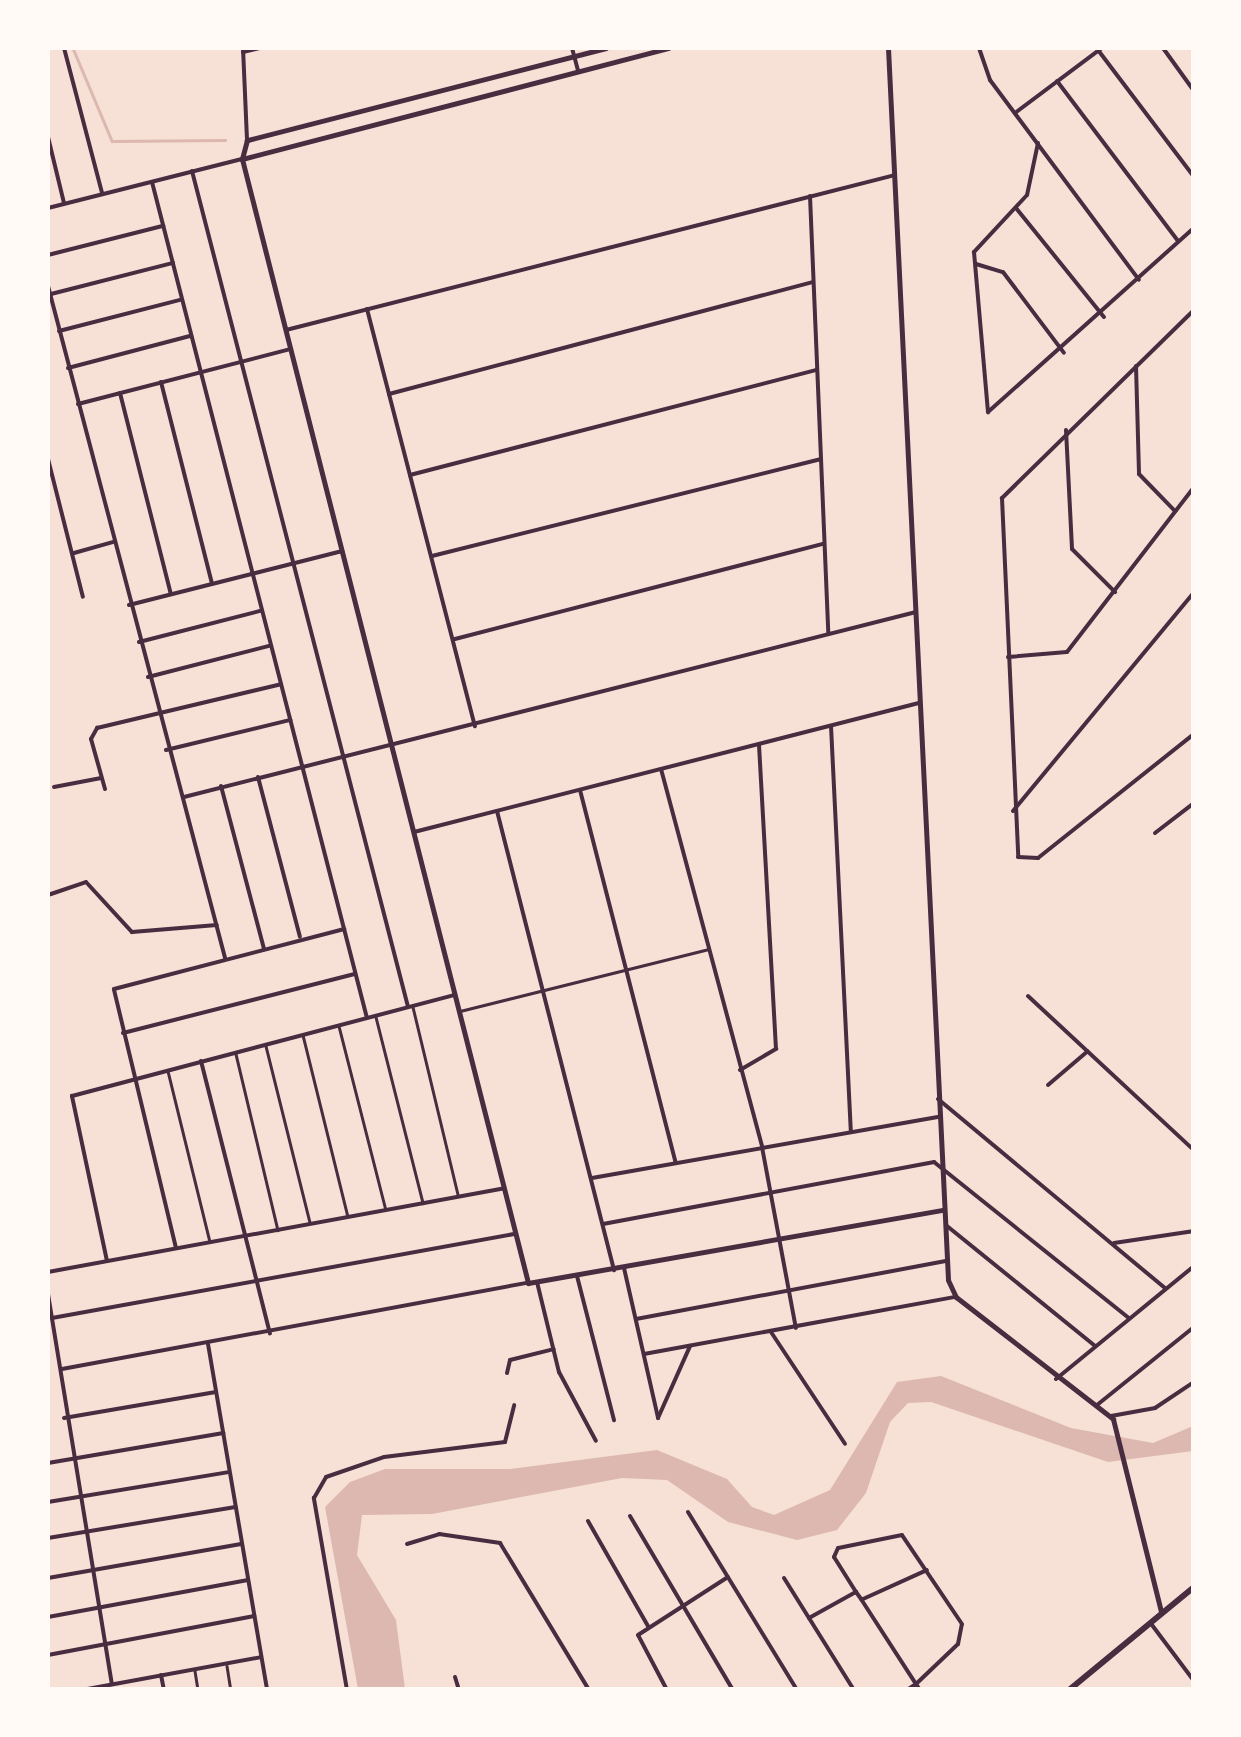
<!DOCTYPE html>
<html>
<head>
<meta charset="utf-8">
<style>
  body { margin:0 }
  #map { position:relative; width:1241px; height:1737px; overflow:hidden; background:#f7e1d7; font-family:Raleway,sans-serif }
  div>[style] { position:absolute }
  [style*='--x'] { left:calc(var(--x)*1px); top:calc(var(--y)*1px); width:calc(var(--w)*1px); rotate:calc(var(--a)*1deg) }
  .water>* { inset:0; background:#dcb8b0 }
  .stream>* { height:2.5px; margin:-1.25px; padding:0 1.25px; transform-origin:1.25px; border-radius:1.25px; background:#dcb8b0 }
  .service>* { height:2.5px; margin:-1.25px; padding:0 1.25px; transform-origin:1.25px; border-radius:1.25px; background:#4a2c40 }
  .minor>* { height:4px; margin:-2px; padding:0 2px; transform-origin:2px; border-radius:2px; background:#4a2c40 }
  .tertiary>* { height:5px; margin:-2.5px; padding:0 2.5px; transform-origin:2.5px; border-radius:2.5px; background:#4a2c40 }
  .secondary>* { height:6px; margin:-3px; padding:0 3px; transform-origin:3px; border-radius:3px; background:#4a2c40 }
  span { translate:-50% -50%; white-space:nowrap; text-align:center; line-height:1.15; -webkit-text-stroke:9px #fffaf5; paint-order:stroke }
  .frame { position:absolute; inset:0; border:50px solid #fffaf5; pointer-events:none }
</style>
</head>
<body>
<div id="map">
  <div class="water">
    <i style="clip-path:polygon(941px 1376px,1071px 1428px,1153px 1443px,1193px 1426px,1193px 1451px,1108px 1462px,931px 1402px,908px 1403px,890px 1422px,866px 1493px,837px 1530px,797px 1540px,728px 1522px,667px 1480px,622px 1478px,432px 1514px,362px 1515px,357px 1555px,396px 1620px,405px 1689px,358px 1689px,325px 1507px,350px 1482px,385px 1469px,510px 1469px,657px 1450px,727px 1479px,752px 1507px,774px 1515px,830px 1490px,897px 1382px)"></i>
  </div>
  <div class="stream">
    <i style="--x:73;--y:48;--w:101;--a:67.2"></i>
    <i style="--x:112;--y:141;--w:113;--a:-0.5"></i>
  </div>
  <div class="service">
    <i style="--x:413;--y:1007;--w:192;--a:76.5"></i>
    <i style="--x:460;--y:1011;--w:256;--a:-14"></i>
    <i style="--x:376;--y:1017;--w:192;--a:75.8"></i>
    <i style="--x:339;--y:1026;--w:187;--a:75.7"></i>
    <i style="--x:303;--y:1035;--w:187;--a:76.1"></i>
    <i style="--x:266;--y:1046;--w:182;--a:76"></i>
    <i style="--x:236;--y:1054;--w:181;--a:76.6"></i>
    <i style="--x:168;--y:1071;--w:176;--a:76.2"></i>
    <i style="--x:227;--y:1666;--w:24;--a:81"></i>
    <i style="--x:195;--y:1671;--w:19;--a:81"></i>
  </div>
  <div class="minor">
    <i style="--x:64;--y:48;--w:150;--a:75.3"></i>
    <i style="--x:243;--y:48;--w:90;--a:87.5"></i>
    <i style="--x:572;--y:48;--w:24;--a:75"></i>
    <i style="--x:979;--y:48;--w:34;--a:71"></i>
    <i style="--x:990;--y:80;--w:249;--a:53.3"></i>
    <i style="--x:1163;--y:48;--w:53;--a:54.2"></i>
    <i style="--x:1098;--y:50;--w:159;--a:52.9"></i>
    <i style="--x:243;--y:52;--w:17;--a:-13"></i>
    <i style="--x:1057;--y:81;--w:201;--a:52.9"></i>
    <i style="--x:1015;--y:113;--w:109;--a:-36.8"></i>
    <i style="--x:48;--y:137;--w:68;--a:76.4"></i>
    <i style="--x:1038;--y:143;--w:53;--a:101.9"></i>
    <i style="--x:1027;--y:195;--w:78;--a:132.9"></i>
    <i style="--x:974;--y:252;--w:161;--a:85"></i>
    <i style="--x:988;--y:412;--w:276;--a:-41.8"></i>
    <i style="--x:192;--y:171;--w:863;--a:75.51"></i>
    <i style="--x:152;--y:182;--w:863;--a:75.58"></i>
    <i style="--x:810;--y:196;--w:438;--a:87.6"></i>
    <i style="--x:48;--y:208;--w:200;--a:-14.2"></i>
    <i style="--x:1016;--y:208;--w:140;--a:51.1"></i>
    <i style="--x:48;--y:255;--w:119;--a:-14.2"></i>
    <i style="--x:976;--y:264;--w:28;--a:17"></i>
    <i style="--x:1003;--y:272;--w:101;--a:53"></i>
    <i style="--x:48;--y:286;--w:695;--a:75.24"></i>
    <i style="--x:51;--y:294;--w:126;--a:-14.3"></i>
    <i style="--x:367;--y:309;--w:431;--a:75.5"></i>
    <i style="--x:1194;--y:310;--w:269;--a:135.6"></i>
    <i style="--x:1002;--y:498;--w:359;--a:87.4"></i>
    <i style="--x:1018;--y:857;--w:20;--a:3"></i>
    <i style="--x:1038;--y:858;--w:199;--a:-38.5"></i>
    <i style="--x:286;--y:330;--w:628;--a:-14.28"></i>
    <i style="--x:59;--y:331;--w:125;--a:-14.4"></i>
    <i style="--x:1136;--y:366;--w:108;--a:88.4"></i>
    <i style="--x:1139;--y:474;--w:52;--a:45.8"></i>
    <i style="--x:68;--y:368;--w:126;--a:-14.7"></i>
    <i style="--x:161;--y:382;--w:208;--a:75.8"></i>
    <i style="--x:120;--y:393;--w:207;--a:75.8"></i>
    <i style="--x:389;--y:394;--w:438;--a:-14.8"></i>
    <i style="--x:78;--y:404;--w:219;--a:-14.5"></i>
    <i style="--x:1066;--y:430;--w:119;--a:87.1"></i>
    <i style="--x:1072;--y:549;--w:61;--a:45"></i>
    <i style="--x:48;--y:459;--w:142;--a:75.8"></i>
    <i style="--x:410;--y:475;--w:419;--a:-14.5"></i>
    <i style="--x:74;--y:553;--w:41;--a:-15.8"></i>
    <i style="--x:432;--y:556;--w:400;--a:-14"></i>
    <i style="--x:129;--y:605;--w:220;--a:-14.2"></i>
    <i style="--x:455;--y:639;--w:380;--a:-14.5"></i>
    <i style="--x:139;--y:642;--w:125;--a:-14.4"></i>
    <i style="--x:1008;--y:657;--w:59;--a:-4.8"></i>
    <i style="--x:1067;--y:652;--w:208;--a:-52.4"></i>
    <i style="--x:148;--y:677;--w:125;--a:-14.4"></i>
    <i style="--x:831;--y:726;--w:405;--a:87.2"></i>
    <i style="--x:166;--y:750;--w:128;--a:-13.6"></i>
    <i style="--x:661;--y:769;--w:391;--a:75"></i>
    <i style="--x:762;--y:1147;--w:184;--a:79.4"></i>
    <i style="--x:258;--y:777;--w:165;--a:75.3"></i>
    <i style="--x:221;--y:786;--w:169;--a:75.2"></i>
    <i style="--x:54;--y:787;--w:48;--a:-10.8"></i>
    <i style="--x:105;--y:789;--w:52;--a:-105.6"></i>
    <i style="--x:91;--y:739;--w:13;--a:-61"></i>
    <i style="--x:97;--y:728;--w:189;--a:-13.4"></i>
    <i style="--x:580;--y:790;--w:385;--a:75.6"></i>
    <i style="--x:184;--y:797;--w:755;--a:-14.18"></i>
    <i style="--x:497;--y:811;--w:474;--a:75.7"></i>
    <i style="--x:1013;--y:811;--w:284;--a:-50.4"></i>
    <i style="--x:414;--y:832;--w:521;--a:-14.33"></i>
    <i style="--x:1155;--y:833;--w:49;--a:-37.6"></i>
    <i style="--x:48;--y:895;--w:40;--a:-18.9"></i>
    <i style="--x:86;--y:882;--w:68;--a:47.4"></i>
    <i style="--x:132;--y:932;--w:85;--a:-4.7"></i>
    <i style="--x:1028;--y:996;--w:226;--a:42.9"></i>
    <i style="--x:123;--y:1033;--w:239;--a:-14.3"></i>
    <i style="--x:201;--y:1061;--w:281;--a:75.8"></i>
    <i style="--x:740;--y:1070;--w:42;--a:-30.3"></i>
    <i style="--x:776;--y:1049;--w:305;--a:-93.2"></i>
    <i style="--x:1048;--y:1085;--w:52;--a:-40.4"></i>
    <i style="--x:938;--y:1099;--w:295;--a:39.8"></i>
    <i style="--x:592;--y:1178;--w:351;--a:-10"></i>
    <i style="--x:603;--y:1224;--w:337;--a:-10.6"></i>
    <i style="--x:934;--y:1162;--w:250;--a:38.7"></i>
    <i style="--x:947;--y:1226;--w:191;--a:39"></i>
    <i style="--x:1114;--y:1243;--w:81;--a:-8.5"></i>
    <i style="--x:176;--y:1248;--w:266;--a:-103.5"></i>
    <i style="--x:114;--y:989;--w:238;--a:-14.6"></i>
    <i style="--x:107;--y:1261;--w:169;--a:-102"></i>
    <i style="--x:72;--y:1096;--w:396;--a:-14.8"></i>
    <i style="--x:624;--y:1268;--w:154;--a:77.2"></i>
    <i style="--x:658;--y:1418;--w:79;--a:-66"></i>
    <i style="--x:48;--y:1272;--w:464;--a:-10.4"></i>
    <i style="--x:577;--y:1276;--w:149;--a:75.6"></i>
    <i style="--x:537;--y:1282;--w:93;--a:76.3"></i>
    <i style="--x:559;--y:1372;--w:78;--a:61.8"></i>
    <i style="--x:48;--y:1294;--w:395;--a:80.7"></i>
    <i style="--x:52;--y:1318;--w:471;--a:-10.3"></i>
    <i style="--x:636;--y:1319;--w:315;--a:-10.6"></i>
    <i style="--x:771;--y:1332;--w:134;--a:56.5"></i>
    <i style="--x:208;--y:1344;--w:351;--a:80.3"></i>
    <i style="--x:644;--y:1354;--w:315;--a:-10.4"></i>
    <i style="--x:62;--y:1369;--w:474;--a:-10.5"></i>
    <i style="--x:507;--y:1373;--w:13;--a:-77"></i>
    <i style="--x:510;--y:1360;--w:45;--a:-14"></i>
    <i style="--x:1056;--y:1379;--w:178;--a:-39.3"></i>
    <i style="--x:1097;--y:1405;--w:124;--a:-38.8"></i>
    <i style="--x:1111;--y:1416;--w:45;--a:-10.3"></i>
    <i style="--x:1155;--y:1408;--w:47;--a:-33.7"></i>
    <i style="--x:64;--y:1418;--w:154;--a:-9.7"></i>
    <i style="--x:48;--y:1463;--w:178;--a:-9.7"></i>
    <i style="--x:48;--y:1502;--w:183;--a:-9.4"></i>
    <i style="--x:688;--y:1512;--w:209;--a:58.5"></i>
    <i style="--x:630;--y:1516;--w:202;--a:59.4"></i>
    <i style="--x:588;--y:1521;--w:121;--a:60.3"></i>
    <i style="--x:48;--y:1538;--w:190;--a:-9.4"></i>
    <i style="--x:407;--y:1544;--w:34;--a:-17"></i>
    <i style="--x:439;--y:1534;--w:62;--a:8.4"></i>
    <i style="--x:500;--y:1543;--w:172;--a:58.8"></i>
    <i style="--x:48;--y:1578;--w:196;--a:-10"></i>
    <i style="--x:784;--y:1578;--w:132;--a:58"></i>
    <i style="--x:863;--y:1599;--w:70;--a:-24.4"></i>
    <i style="--x:48;--y:1617;--w:202;--a:-10.5"></i>
    <i style="--x:809;--y:1618;--w:54;--a:-29"></i>
    <i style="--x:1152;--y:1625;--w:70;--a:53.1"></i>
    <i style="--x:48;--y:1655;--w:210;--a:-10.7"></i>
    <i style="--x:161;--y:1675;--w:15;--a:79"></i>
    <i style="--x:455;--y:1677;--w:14;--a:73"></i>
    <i style="--x:82;--y:1690;--w:182;--a:-10.4"></i>
    <i style="--x:347;--y:1690;--w:195;--a:-99.8"></i>
    <i style="--x:314;--y:1498;--w:24;--a:-60"></i>
    <i style="--x:326;--y:1477;--w:61;--a:-19"></i>
    <i style="--x:384;--y:1457;--w:122;--a:-7.1"></i>
    <i style="--x:505;--y:1442;--w:38;--a:-76"></i>
    <i style="--x:667;--y:1690;--w:62;--a:-117.8"></i>
    <i style="--x:638;--y:1635;--w:107;--a:-32.8"></i>
    <i style="--x:907;--y:1690;--w:11;--a:-34"></i>
    <i style="--x:916;--y:1684;--w:58;--a:-43.6"></i>
    <i style="--x:958;--y:1644;--w:20;--a:-79"></i>
    <i style="--x:962;--y:1624;--w:107;--a:-124"></i>
    <i style="--x:902;--y:1535;--w:65;--a:168.5"></i>
    <i style="--x:838;--y:1548;--w:10;--a:114"></i>
    <i style="--x:834;--y:1557;--w:41;--a:57.8"></i>
    <i style="--x:856;--y:1592;--w:9;--a:54"></i>
    <i style="--x:861;--y:1599;--w:101;--a:57.1"></i>
    <i style="--x:916;--y:1684;--w:7;--a:56"></i>
  </div>
  <div class="tertiary">
    <i style="--x:606;--y:48;--w:371;--a:165.6"></i>
    <i style="--x:247;--y:140;--w:20;--a:105"></i>
    <i style="--x:242;--y:159;--w:1160;--a:75.72"></i>
    <i style="--x:528;--y:1283;--w:421;--a:-10"></i>
    <i style="--x:888;--y:48;--w:1233;--a:87.21"></i>
    <i style="--x:948;--y:1280;--w:19;--a:65"></i>
    <i style="--x:956;--y:1297;--w:199;--a:37.8"></i>
    <i style="--x:1113;--y:1419;--w:199;--a:76"></i>
    <i style="--x:242;--y:159;--w:441;--a:-14.6"></i>
  </div>
  <div class="secondary">
    <i style="--x:1069;--y:1690;--w:162;--a:-39.5"></i>
  </div>
  <div class="frame"></div>
</div>
</body>
</html>
